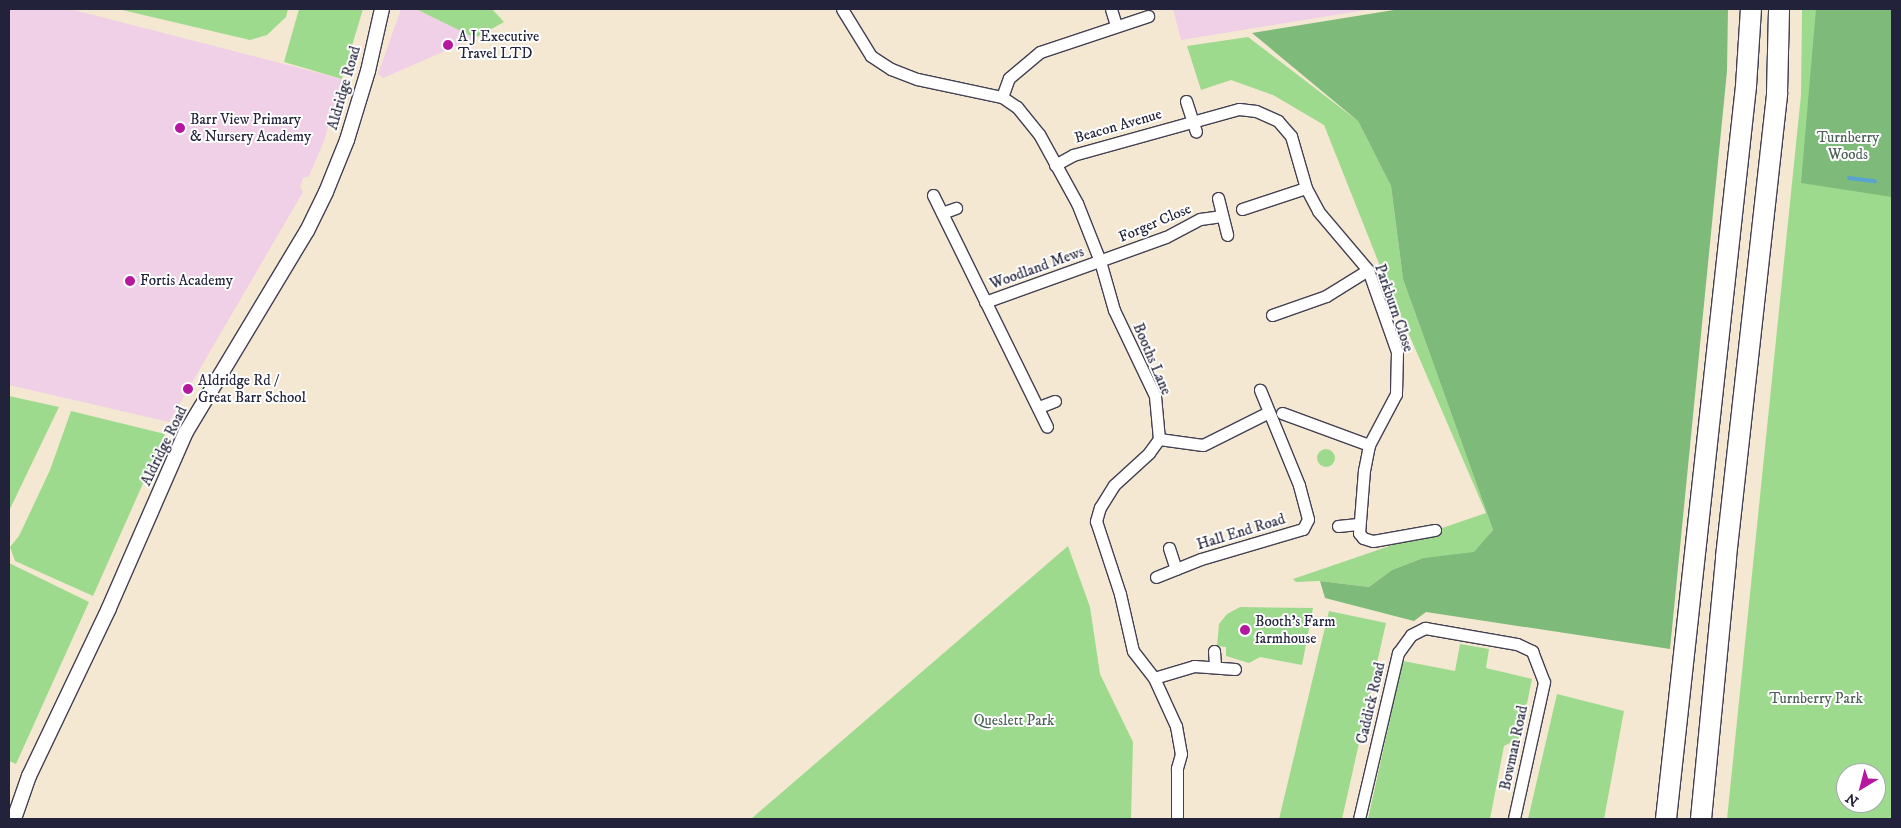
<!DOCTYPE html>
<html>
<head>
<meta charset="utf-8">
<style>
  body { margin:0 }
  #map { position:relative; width:1901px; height:828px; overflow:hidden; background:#f5e8d2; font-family:"IM FELL DW Pica",serif }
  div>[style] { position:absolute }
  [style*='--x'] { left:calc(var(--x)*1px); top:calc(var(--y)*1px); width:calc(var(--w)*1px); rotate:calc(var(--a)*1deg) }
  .built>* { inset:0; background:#efd0e6 }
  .green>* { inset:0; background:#9eda8e }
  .round { border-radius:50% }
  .forest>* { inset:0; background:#7eba79 }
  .stream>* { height:4px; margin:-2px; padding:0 2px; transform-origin:2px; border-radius:2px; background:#58a3d0 }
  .roads { filter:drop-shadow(1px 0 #424052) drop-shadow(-1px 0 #424052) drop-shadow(0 1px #424052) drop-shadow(0 -1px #424052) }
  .minor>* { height:11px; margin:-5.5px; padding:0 5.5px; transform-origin:5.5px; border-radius:5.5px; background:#fff }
  .tertiary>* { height:14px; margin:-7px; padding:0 7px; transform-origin:7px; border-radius:7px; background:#fff }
  .motorway>* { height:20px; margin:-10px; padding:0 10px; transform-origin:10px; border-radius:10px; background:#fff }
  .dots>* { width:14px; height:14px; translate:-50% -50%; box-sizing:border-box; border:2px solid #fff; border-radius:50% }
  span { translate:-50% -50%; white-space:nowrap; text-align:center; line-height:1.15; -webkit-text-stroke:4px #fff; paint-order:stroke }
  .poi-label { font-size:15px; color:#22223b }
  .left { translate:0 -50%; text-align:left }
  .street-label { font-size:15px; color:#22223b }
  .park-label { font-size:15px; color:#4d6258 }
  .frame { position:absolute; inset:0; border:10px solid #22223b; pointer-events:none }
  .north { position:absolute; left:1836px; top:763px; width:50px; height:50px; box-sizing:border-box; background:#fff; border:1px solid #a7a7b1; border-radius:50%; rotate:217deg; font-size:14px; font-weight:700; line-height:20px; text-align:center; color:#22223b }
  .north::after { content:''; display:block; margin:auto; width:18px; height:22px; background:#b5179e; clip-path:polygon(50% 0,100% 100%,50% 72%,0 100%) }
</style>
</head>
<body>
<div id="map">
  <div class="built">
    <i style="clip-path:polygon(9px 9px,70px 9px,342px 79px,324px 141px,309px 176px,303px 178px,300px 187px,303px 192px,169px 422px,9px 385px)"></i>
    <i style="clip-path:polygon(401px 9px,416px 9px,475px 38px,383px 78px,378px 74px)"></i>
    <i style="clip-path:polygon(1173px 9px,1372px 9px,1181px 40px)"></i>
  </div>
  <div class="green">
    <i style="clip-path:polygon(118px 9px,288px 9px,286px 17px,267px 35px,250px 40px)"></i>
    <i style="clip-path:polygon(299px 9px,363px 9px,342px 79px,284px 62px)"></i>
    <i style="clip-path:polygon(416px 9px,492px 9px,504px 22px,475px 38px)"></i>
    <i style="clip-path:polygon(evenodd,1802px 9px,1892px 9px,1892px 819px,1727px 819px,1801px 95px,1802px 9px,1846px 773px,1876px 773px,1876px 803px,1846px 803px,1846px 773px)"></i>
    <i style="clip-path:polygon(1248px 37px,1358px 121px,1391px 186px,1403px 279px,1493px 530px,1474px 553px,1423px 558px,1392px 570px,1369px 587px,1320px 581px,1296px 582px,1293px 579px,1486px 513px,1386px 281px,1324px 125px,1273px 95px,1231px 80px,1201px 90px,1187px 46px)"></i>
    <i style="clip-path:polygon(9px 396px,59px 407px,9px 511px)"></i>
    <i style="clip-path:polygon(71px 411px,165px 434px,93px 596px,15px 561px,10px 547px,19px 536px,50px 470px)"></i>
    <i class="round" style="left:1317px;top:449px;width:18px;height:18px"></i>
    <i style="clip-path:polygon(1068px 546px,1090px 607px,1100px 674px,1133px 742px,1131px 819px,751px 819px)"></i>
    <i style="clip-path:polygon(9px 563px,89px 602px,16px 764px,9px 761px)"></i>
    <i style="clip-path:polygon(1240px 607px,1313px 608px,1302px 665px,1260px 657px,1249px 663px,1226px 656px,1226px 647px,1217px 646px,1219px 624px,1227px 614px)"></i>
    <i style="clip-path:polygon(1329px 611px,1386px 623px,1342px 819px,1279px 819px)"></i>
    <i style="clip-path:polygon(1460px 644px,1489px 649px,1486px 668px,1532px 679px,1520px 738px,1504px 746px,1490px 819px,1368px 819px,1403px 661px,1455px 671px)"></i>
    <i style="clip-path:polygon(1557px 694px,1624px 711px,1604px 819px,1528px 819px)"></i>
  </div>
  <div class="forest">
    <i style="clip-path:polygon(1400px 9px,1728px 9px,1727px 71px,1670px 649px,1426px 612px,1414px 621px,1325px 598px,1320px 581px,1369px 587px,1392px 570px,1423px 558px,1474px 552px,1493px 530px,1403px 279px,1391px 186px,1358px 121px,1252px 33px)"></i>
    <i style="clip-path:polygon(1816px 9px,1892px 9px,1892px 197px,1801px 183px)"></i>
  </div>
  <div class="stream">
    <i style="--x:1849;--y:178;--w:26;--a:7"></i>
  </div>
  <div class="roads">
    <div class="minor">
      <i style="--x:842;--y:9;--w:55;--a:58.3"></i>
      <i style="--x:871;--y:56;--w:24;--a:33"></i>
      <i style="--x:891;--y:69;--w:28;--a:21"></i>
      <i style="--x:917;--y:79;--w:87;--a:12"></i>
      <i style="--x:1002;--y:97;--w:18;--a:34"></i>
      <i style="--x:1017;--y:107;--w:35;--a:51"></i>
      <i style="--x:1039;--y:134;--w:79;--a:61.2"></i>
      <i style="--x:1077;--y:203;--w:62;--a:68.4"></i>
      <i style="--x:1100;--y:261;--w:51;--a:74.1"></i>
      <i style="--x:1114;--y:310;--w:95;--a:64.5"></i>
      <i style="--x:1155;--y:396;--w:43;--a:84.7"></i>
      <i style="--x:1159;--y:439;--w:17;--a:126"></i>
      <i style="--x:1149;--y:453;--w:47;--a:137.6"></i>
      <i style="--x:1114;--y:485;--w:26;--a:122"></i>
      <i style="--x:1100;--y:507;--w:15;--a:106"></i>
      <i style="--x:1096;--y:521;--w:77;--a:71.8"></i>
      <i style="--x:1120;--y:594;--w:58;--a:77.2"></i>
      <i style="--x:1133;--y:651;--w:34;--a:52"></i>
      <i style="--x:1154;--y:678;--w:53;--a:65.4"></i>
      <i style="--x:1176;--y:726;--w:28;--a:80"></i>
      <i style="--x:1181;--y:754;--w:15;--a:106"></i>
      <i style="--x:1177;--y:768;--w:51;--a:90"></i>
      <i style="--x:1111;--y:9;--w:17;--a:73"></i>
      <i style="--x:1002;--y:97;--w:20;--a:-70"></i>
      <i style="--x:1009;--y:78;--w:40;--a:-40"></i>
      <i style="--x:1040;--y:52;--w:114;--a:-18.4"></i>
      <i style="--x:1186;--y:101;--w:32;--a:72"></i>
      <i style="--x:1055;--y:165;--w:21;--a:-29"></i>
      <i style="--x:1073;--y:155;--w:172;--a:-15.5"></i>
      <i style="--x:1239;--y:109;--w:17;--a:7"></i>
      <i style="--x:1256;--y:111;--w:24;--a:24"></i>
      <i style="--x:1278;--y:121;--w:20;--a:49"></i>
      <i style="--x:1291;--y:136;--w:54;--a:73.9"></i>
      <i style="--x:1306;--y:188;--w:26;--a:62"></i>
      <i style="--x:1318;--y:211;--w:77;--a:49.7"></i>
      <i style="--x:1368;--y:270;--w:87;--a:70.5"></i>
      <i style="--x:1397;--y:352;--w:42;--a:91.4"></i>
      <i style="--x:1396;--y:394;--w:58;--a:117.9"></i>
      <i style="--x:1369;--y:445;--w:25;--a:101"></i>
      <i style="--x:1364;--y:470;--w:63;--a:94.5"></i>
      <i style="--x:1359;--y:533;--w:6;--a:51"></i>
      <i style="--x:1363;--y:538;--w:10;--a:17"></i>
      <i style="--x:1373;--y:541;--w:63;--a:-10.1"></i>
      <i style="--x:933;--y:195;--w:258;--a:63.8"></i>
      <i style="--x:1218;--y:198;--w:38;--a:76"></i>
      <i style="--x:1242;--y:209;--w:67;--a:-18.2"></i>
      <i style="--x:942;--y:213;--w:15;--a:-20"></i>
      <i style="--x:985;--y:302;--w:192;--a:-19.8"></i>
      <i style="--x:1166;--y:237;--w:38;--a:-28"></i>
      <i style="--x:1200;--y:219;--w:22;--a:-8"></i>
      <i style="--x:1272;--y:315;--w:57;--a:-19.4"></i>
      <i style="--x:1326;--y:296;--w:49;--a:-31.8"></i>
      <i style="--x:1039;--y:407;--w:17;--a:-21"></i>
      <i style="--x:1282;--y:413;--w:93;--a:20.2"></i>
      <i style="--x:1159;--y:439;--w:44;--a:7.8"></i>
      <i style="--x:1203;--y:445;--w:72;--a:-26.6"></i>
      <i style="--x:1338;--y:526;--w:20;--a:-6"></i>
      <i style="--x:1169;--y:548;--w:22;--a:72"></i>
      <i style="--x:1156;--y:577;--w:48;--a:-21.8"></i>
      <i style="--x:1201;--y:559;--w:106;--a:-16.4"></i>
      <i style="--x:1303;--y:529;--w:11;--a:-63"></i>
      <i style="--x:1308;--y:519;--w:35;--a:-105"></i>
      <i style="--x:1299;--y:485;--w:103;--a:-112.3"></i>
      <i style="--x:1214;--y:651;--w:16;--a:86"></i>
      <i style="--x:1154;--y:678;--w:42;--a:-16.7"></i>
      <i style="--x:1194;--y:666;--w:41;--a:4.2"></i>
      <i style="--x:1359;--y:819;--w:171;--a:-76.8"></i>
      <i style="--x:1398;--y:653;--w:22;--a:-54"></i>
      <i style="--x:1411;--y:635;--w:16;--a:-27"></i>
      <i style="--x:1425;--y:628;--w:93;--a:9.9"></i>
      <i style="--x:1517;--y:644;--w:17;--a:25"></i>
      <i style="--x:1532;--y:651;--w:33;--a:69"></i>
      <i style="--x:1544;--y:682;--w:140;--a:102.4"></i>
    </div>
    <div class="tertiary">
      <i style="--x:14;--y:819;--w:46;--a:-70.8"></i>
      <i style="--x:29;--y:776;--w:186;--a:-64.5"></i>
      <i style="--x:109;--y:608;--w:192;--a:-66.4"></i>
      <i style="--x:186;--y:432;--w:235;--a:-59"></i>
      <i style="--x:307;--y:231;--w:43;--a:-64"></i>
      <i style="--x:326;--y:192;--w:56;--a:-68"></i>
      <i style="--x:347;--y:140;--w:72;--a:-73.1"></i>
      <i style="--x:368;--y:71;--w:64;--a:-77.3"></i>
    </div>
    <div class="motorway">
      <i style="--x:1666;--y:819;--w:737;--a:-83.77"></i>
      <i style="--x:1746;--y:86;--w:77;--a:-86.3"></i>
      <i style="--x:1701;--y:819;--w:263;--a:-84.5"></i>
      <i style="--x:1726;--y:557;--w:467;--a:-83.7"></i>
      <i style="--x:1777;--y:93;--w:84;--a:-88.6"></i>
    </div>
  </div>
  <div class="dots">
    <i style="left:448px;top:45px;background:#b5179e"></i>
    <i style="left:180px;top:128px;background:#b5179e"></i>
    <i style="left:130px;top:281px;background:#b5179e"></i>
    <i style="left:188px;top:389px;background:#b5179e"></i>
    <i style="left:1245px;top:630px;background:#b5179e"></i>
  </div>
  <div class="poi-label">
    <span class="left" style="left:458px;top:45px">A J Executive<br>Travel LTD</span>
    <span class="left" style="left:190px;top:128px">Barr View Primary<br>&amp; Nursery Academy</span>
    <span class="left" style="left:140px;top:281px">Fortis Academy</span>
    <span class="left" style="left:198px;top:389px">Aldridge Rd /<br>Great Barr School</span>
    <span class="left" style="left:1255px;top:630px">Booth's Farm<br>farmhouse</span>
  </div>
  <div class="street-label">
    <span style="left:344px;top:88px;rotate:-74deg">Aldridge Road</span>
    <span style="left:1118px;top:126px;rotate:-16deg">Beacon Avenue</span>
    <span style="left:1155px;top:223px;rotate:-23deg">Forger Close</span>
    <span style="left:1037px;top:268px;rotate:-20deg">Woodland Mews</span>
    <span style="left:1394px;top:308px;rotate:71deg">Parkburn Close</span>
    <span style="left:1152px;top:359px;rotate:67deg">Booths Lane</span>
    <span style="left:164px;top:446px;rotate:-64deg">Aldridge Road</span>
    <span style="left:1241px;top:532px;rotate:-17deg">Hall End Road</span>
    <span style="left:1371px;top:703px;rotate:-77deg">Caddick Road</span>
    <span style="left:1514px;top:748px;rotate:-78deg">Bowman Road</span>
  </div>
  <div class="park-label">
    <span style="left:1848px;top:146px">Turnberry<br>Woods</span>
    <span style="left:1816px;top:699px">Turnberry Park</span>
    <span style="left:1014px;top:721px">Queslett Park</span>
  </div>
  <div class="frame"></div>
  <div class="north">N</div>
</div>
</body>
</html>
